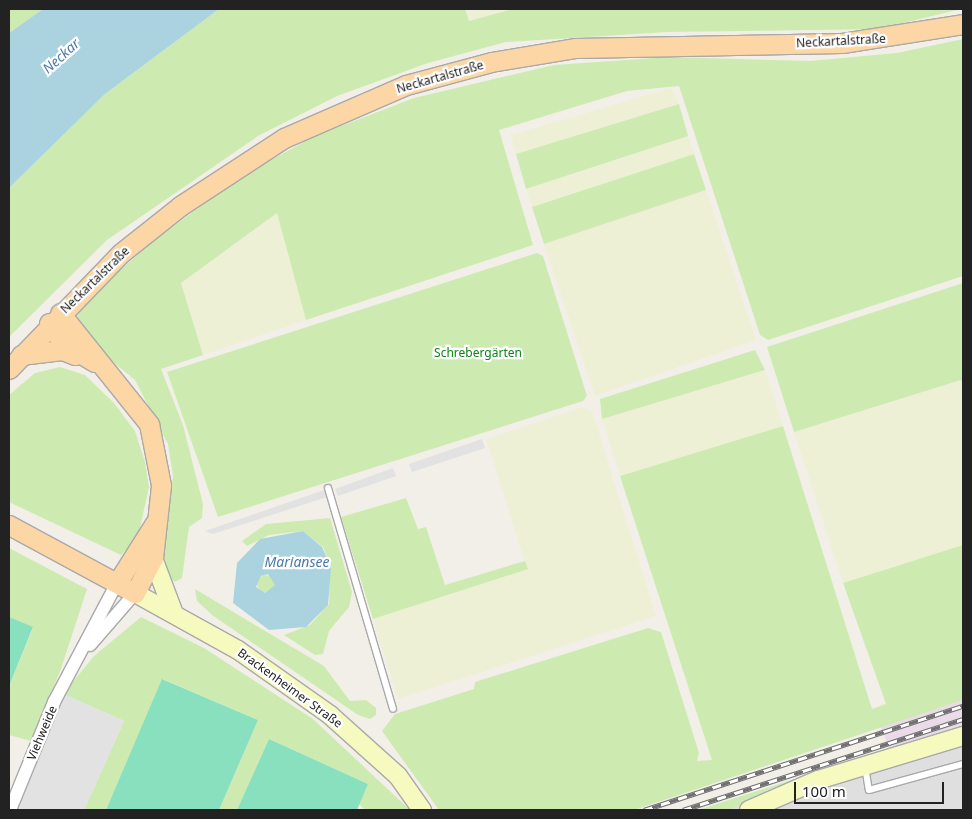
<!DOCTYPE html>
<html>
<head>
<meta charset="utf-8">
<style>
  body { margin:0 }
  #map { position:relative; width:972px; height:819px; overflow:hidden; background:#f2efe9; font-family:"Noto Sans",sans-serif }
  div>[style] { position:absolute }
  [style*='--x'] { left:calc(var(--x)*1px); top:calc(var(--y)*1px); width:calc(var(--w)*1px); rotate:calc(var(--a)*1deg) }
  .residential>* { inset:0; background:#e0dfdf }
  .industrial>* { inset:0; background:#ebdbe8 }
  .farmland>* { inset:0; background:#eef0d5 }
  .grass>* { inset:0; background:#cdebb0 }
  .round { border-radius:50% }
  .pitch>* { inset:0; background:#88e0be }
  .parking>* { inset:0; background:#e2e2e2 }
  .water>* { inset:0; background:#aad3df }
  .roads { filter:drop-shadow(1px 0 #a9a9a9) drop-shadow(-1px 0 #a9a9a9) drop-shadow(0 1px #a9a9a9) drop-shadow(0 -1px #a9a9a9) }
  .lane>* { height:6px; margin:-3px; padding:0 3px; transform-origin:3px; border-radius:3px; background:#fff }
  .street>* { height:12px; margin:-6px; padding:0 6px; transform-origin:6px; border-radius:6px; background:#fff }
  .secondary>* { height:18px; margin:-9px; padding:0 9px; transform-origin:9px; border-radius:9px; background:#f7fabf }
  .primary>* { height:19px; margin:-9.5px; padding:0 9.5px; transform-origin:9.5px; border-radius:9.5px; background:#fcd6a4 }
  .rail>* { height:5px; margin-top:-2.5px; transform-origin:0; background:repeating-linear-gradient(90deg,#fff 0 9px,#707070 0 18px); box-sizing:border-box; border-block:1px solid #707070 }
  span { translate:-50% -50%; white-space:nowrap; text-align:center; line-height:1.15; -webkit-text-stroke:4.5px #fff; paint-order:stroke }
  .street-label { font-size:12px; color:#222 }
  .park-label { font-size:12px; color:#0c8416 }
  .water-label { font-size:14px; color:#4a7aab; font-style:italic }
  .frame { position:absolute; inset:0; border:10px solid #222; pointer-events:none }
  .scale { position:absolute; left:794px; top:782px; width:150px; height:22px; box-sizing:border-box; border:2px solid #222; border-top:0; padding-left:6px; font-size:15px; line-height:18px; white-space:nowrap; color:#222; -webkit-text-stroke:4px #fff; paint-order:stroke }
</style>
</head>
<body>
<div id="map">
  <div class="residential">
    <i style="clip-path:polygon(963px 731px,963px 810px,730px 810px,772px 788px)"></i>
  </div>
  <div class="industrial">
    <i style="clip-path:polygon(963px 700px,963px 725px,889px 749px,881px 727px)"></i>
  </div>
  <div class="farmland">
    <i style="clip-path:polygon(465px 9px,513px 9px,469px 21px)"></i>
    <i style="clip-path:polygon(671px 88px,679px 104px,516px 154px,511px 135px)"></i>
    <i style="clip-path:polygon(688px 136px,694px 154px,532px 207px,526px 189px)"></i>
    <i style="clip-path:polygon(706px 190px,756px 340px,595px 396px,544px 244px)"></i>
    <i style="clip-path:polygon(277px 213px,306px 320px,203px 355px,181px 283px)"></i>
    <i style="clip-path:polygon(765px 370px,783px 426px,620px 476px,602px 419px)"></i>
    <i style="clip-path:polygon(962px 380px,963px 545px,843px 583px,794px 432px)"></i>
    <i style="clip-path:polygon(582px 407px,592px 411px,656px 616px,398px 699px,373px 619px,527px 569px,486px 439px)"></i>
  </div>
  <div class="grass">
    <i style="clip-path:polygon(9px 9px,43px 9px,9px 33px)"></i>
    <i style="clip-path:polygon(219px 9px,465px 9px,469px 21px,513px 9px,961px 9px,879px 29px,668px 32px,506px 42px,428px 63px,337px 96px,258px 136px,107px 240px,9px 337px,9px 188px,105px 94px)"></i>
    <i style="clip-path:polygon(963px 39px,963px 276px,768px 340px,760px 335px,679px 86px,627px 91px,499px 130px,533px 245px,306px 320px,277px 213px,181px 283px,203px 355px,161px 369px,183px 425px,203px 504px,202px 518px,189px 527px,182px 578px,175px 582px,167px 575px,162px 567px,173px 476px,168px 444px,135px 380px,107px 357px,77px 317px,83px 303px,150px 244px,236px 179px,315px 136px,414px 98px,554px 65px,669px 57px,810px 61px,897px 53px)"></i>
    <i style="clip-path:polygon(679px 104px,688px 136px,526px 189px,516px 154px)"></i>
    <i style="clip-path:polygon(694px 154px,706px 190px,544px 244px,532px 207px)"></i>
    <i style="clip-path:polygon(537px 253px,543px 256px,587px 396px,583px 401px,218px 517px,167px 372px)"></i>
    <i style="clip-path:polygon(963px 283px,963px 385px,961px 380px,794px 432px,767px 347px)"></i>
    <i style="clip-path:polygon(755px 350px,765px 370px,602px 419px,600px 399px)"></i>
    <i style="clip-path:polygon(60px 367px,85px 375px,114px 403px,135px 431px,145px 462px,149px 487px,138px 537px,121px 555px,9px 502px,9px 395px,35px 373px)"></i>
    <i style="clip-path:polygon(783px 426px,872px 709px,886px 704px,843px 583px,963px 545px,963px 700px,634px 810px,439px 810px,382px 731px,395px 714px,474px 689px,475px 682px,648px 628px,661px 632px,699px 753px,697px 761px,712px 760px,620px 476px)"></i>
    <i style="clip-path:polygon(406px 498px,418px 529px,426px 527px,445px 585px,525px 561px,528px 569px,373px 619px,341px 517px)"></i>
    <i style="clip-path:polygon(330px 518px,352px 592px,349px 607px,329px 631px,323px 654px,315px 655px,284px 635px,310px 625px,329px 604px,330px 566px,323px 547px,303px 531px,269px 535px,247px 546px,242px 541px,266px 524px)"></i>
    <i style="clip-path:polygon(9px 548px,87px 589px,61px 669px,31px 741px,9px 735px,9px 686px,33px 628px,9px 617px)"></i>
    <i class="round" style="left:257px;top:575px;width:18px;height:18px"></i>
    <i style="clip-path:polygon(195px 589px,324px 666px,350px 701px,366px 700px,376px 708px,376px 715px,370px 719px,358px 715px,212px 615px,197px 601px)"></i>
    <i style="clip-path:polygon(141px 617px,204px 648px,313px 719px,410px 810px,365px 810px,359px 804px,368px 784px,269px 739px,237px 810px,219px 810px,258px 720px,163px 679px,106px 810px,84px 810px,124px 721px,63px 694px,94px 656px)"></i>
    <i style="clip-path:polygon(963px 725px,963px 731px,772px 788px,730px 810px,698px 810px)"></i>
  </div>
  <div class="pitch">
    <i style="clip-path:polygon(9px 617px,33px 627px,9px 686px)"></i>
    <i style="clip-path:polygon(162px 679px,258px 720px,219px 810px,106px 810px)"></i>
    <i style="clip-path:polygon(269px 739px,368px 784px,357px 810px,237px 810px)"></i>
  </div>
  <div class="parking">
    <i style="clip-path:polygon(482px 439px,485px 448px,412px 472px,409px 464px)"></i>
    <i style="clip-path:polygon(393px 468px,396px 476px,338px 496px,335px 489px)"></i>
    <i style="clip-path:polygon(327px 489px,330px 496px,213px 534px,205px 531px)"></i>
    <i style="clip-path:polygon(63px 694px,124px 721px,84px 810px,14px 810px)"></i>
  </div>
  <div class="water">
    <i style="clip-path:polygon(43px 9px,219px 9px,105px 94px,9px 188px,9px 33px)"></i>
    <i style="clip-path:polygon(evenodd,303px 531px,322px 547px,331px 568px,328px 605px,306px 627px,269px 630px,233px 603px,237px 563px,260px 539px,303px 531px,268px 574px,275px 585px,265px 593px,256px 587px,261px 576px,268px 574px)"></i>
  </div>
  <div class="roads">
    <div class="lane">
      <i style="--x:328;--y:488;--w:230;--a:73.6"></i>
      <i style="--x:865;--y:766;--w:24;--a:81"></i>
      <i style="--x:869;--y:790;--w:98;--a:-15.5"></i>
    </div>
    <div class="street">
      <i style="--x:90;--y:645;--w:69;--a:-49.1"></i>
      <i style="--x:10;--y:810;--w:117;--a:-67.8"></i>
      <i style="--x:54;--y:702;--w:135;--a:-62.1"></i>
    </div>
    <div class="secondary">
      <i style="--x:153;--y:558;--w:60;--a:69.4"></i>
      <i style="--x:135;--y:593;--w:118;--a:29"></i>
      <i style="--x:238;--y:650;--w:113;--a:35.2"></i>
      <i style="--x:330;--y:715;--w:91;--a:41.9"></i>
      <i style="--x:398;--y:776;--w:42;--a:54.8"></i>
      <i style="--x:749;--y:810;--w:75;--a:-23.5"></i>
      <i style="--x:818;--y:780;--w:152;--a:-16.9"></i>
    </div>
    <div class="primary">
      <i style="--x:49;--y:323;--w:24;--a:55"></i>
      <i style="--x:63;--y:343;--w:37;--a:31"></i>
      <i style="--x:21;--y:355;--w:41;--a:-7"></i>
      <i style="--x:62;--y:350;--w:14;--a:21"></i>
      <i style="--x:9;--y:369;--w:161;--a:-46"></i>
      <i style="--x:121;--y:253;--w:75;--a:-38.5"></i>
      <i style="--x:180;--y:206;--w:124;--a:-33.2"></i>
      <i style="--x:284;--y:138;--w:133;--a:-23.5"></i>
      <i style="--x:406;--y:85;--w:88;--a:-15.1"></i>
      <i style="--x:491;--y:62;--w:86;--a:-9.4"></i>
      <i style="--x:576;--y:48;--w:266;--a:-1.1"></i>
      <i style="--x:842;--y:43;--w:122;--a:-8.9"></i>
      <i style="--x:9;--y:525;--w:143;--a:28.4"></i>
      <i style="--x:135;--y:593;--w:39;--a:-63"></i>
      <i style="--x:153;--y:558;--w:73;--a:-83.7"></i>
      <i style="--x:161;--y:485;--w:62;--a:-101.1"></i>
      <i style="--x:149;--y:424;--w:142;--a:-128.7"></i>
      <i style="--x:117;--y:583;--w:71;--a:-57.7"></i>
    </div>
  </div>
  <div class="rail">
    <i style="--x:644;--y:810;--w:336;--a:-18.1"></i>
    <i style="--x:683;--y:810;--w:294;--a:-18"></i>
  </div>
  <div class="street-label">
    <span style="left:841px;top:41px;rotate:-3deg">Neckartalstraße</span>
    <span style="left:440px;top:77px;rotate:-16deg">Neckartalstraße</span>
    <span style="left:95px;top:280px;rotate:-44deg">Neckartalstraße</span>
    <span style="left:290px;top:688px;rotate:36deg">Brackenheimer Straße</span>
    <span style="left:42px;top:733px;rotate:-67deg">Viehweide</span>
  </div>
  <div class="park-label">
    <span style="left:478px;top:353px">Schrebergärten</span>
  </div>
  <div class="water-label">
    <span style="left:61px;top:56px;rotate:-42deg">Neckar</span>
    <span style="left:297px;top:562px">Mariansee</span>
  </div>
  <div class="frame"></div>
  <div class="scale">100 m</div>
</div>
</body>
</html>
